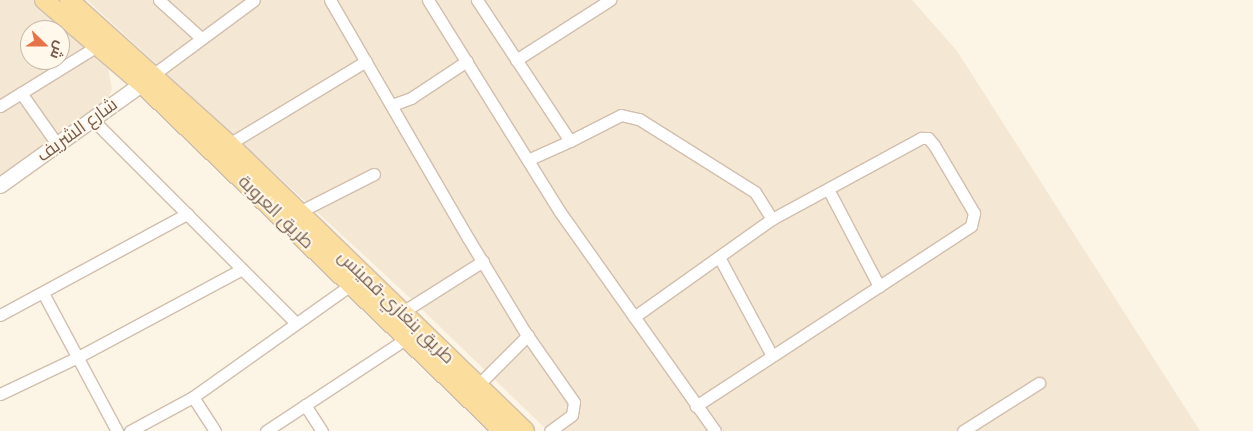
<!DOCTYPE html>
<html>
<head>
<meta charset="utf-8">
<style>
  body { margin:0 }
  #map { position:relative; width:1253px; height:431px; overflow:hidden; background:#fcf4e5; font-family:"PT Sans Narrow",Cairo,sans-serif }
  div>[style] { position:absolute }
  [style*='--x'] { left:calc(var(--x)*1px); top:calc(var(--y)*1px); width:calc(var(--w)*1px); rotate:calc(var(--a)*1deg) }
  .residential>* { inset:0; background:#f4e7d3 }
  .roads { filter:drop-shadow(1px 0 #d0bfae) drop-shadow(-1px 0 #d0bfae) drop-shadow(0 1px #d0bfae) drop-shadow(0 -1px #d0bfae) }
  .minor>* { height:11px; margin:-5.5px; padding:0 5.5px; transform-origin:5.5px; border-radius:5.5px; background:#fff }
  .secondary>* { height:15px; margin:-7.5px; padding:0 7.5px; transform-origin:7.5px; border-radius:7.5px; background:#fff }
  .primary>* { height:18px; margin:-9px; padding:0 9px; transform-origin:9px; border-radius:9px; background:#fbdd9d }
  span { translate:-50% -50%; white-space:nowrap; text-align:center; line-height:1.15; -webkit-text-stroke:4px #fff8eb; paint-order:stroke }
  .street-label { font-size:18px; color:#765b4a }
  .north { position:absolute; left:20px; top:20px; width:50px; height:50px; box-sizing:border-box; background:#fff8eb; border:1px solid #c8b9ab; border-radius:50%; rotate:112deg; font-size:14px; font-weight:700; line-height:20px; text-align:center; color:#765b4a }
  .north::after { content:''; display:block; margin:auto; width:18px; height:22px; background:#e77449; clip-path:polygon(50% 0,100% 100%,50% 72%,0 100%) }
</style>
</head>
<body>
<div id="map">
  <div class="residential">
    <i style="clip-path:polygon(evenodd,0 0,40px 0,107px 62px,112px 89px,106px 104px,0 181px,0 0,30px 30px,60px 30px,60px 60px,30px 60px,30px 30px)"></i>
    <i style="clip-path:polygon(87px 0,912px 0,957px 51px,1200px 431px,548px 431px,406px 294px)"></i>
  </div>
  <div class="roads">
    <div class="minor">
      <i style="--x:159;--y:0;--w:57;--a:42.1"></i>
      <i style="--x:330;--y:0;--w:275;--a:59.9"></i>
      <i style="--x:468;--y:238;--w:110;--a:58.8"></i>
      <i style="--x:525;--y:332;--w:85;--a:55"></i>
      <i style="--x:574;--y:402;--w:13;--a:99"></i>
      <i style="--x:572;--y:415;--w:27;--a:144"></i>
      <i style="--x:428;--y:0;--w:250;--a:58.1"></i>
      <i style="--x:560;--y:212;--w:268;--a:54.7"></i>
      <i style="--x:477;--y:0;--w:169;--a:56.6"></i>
      <i style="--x:570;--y:141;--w:44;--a:155.8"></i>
      <i style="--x:516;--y:60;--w:112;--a:-32.6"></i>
      <i style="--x:154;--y:74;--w:124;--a:-36.5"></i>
      <i style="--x:21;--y:93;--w:62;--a:54.8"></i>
      <i style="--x:392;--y:105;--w:20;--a:-20"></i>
      <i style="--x:411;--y:98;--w:67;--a:-33.5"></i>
      <i style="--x:0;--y:106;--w:114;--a:-31.7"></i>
      <i style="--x:92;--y:119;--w:288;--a:45"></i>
      <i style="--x:570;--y:141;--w:57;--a:-27"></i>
      <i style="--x:621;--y:115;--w:18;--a:13"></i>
      <i style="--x:639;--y:119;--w:137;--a:32.2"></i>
      <i style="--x:755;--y:192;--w:32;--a:58"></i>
      <i style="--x:229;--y:144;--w:160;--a:-31.2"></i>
      <i style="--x:828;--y:189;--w:110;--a:62.3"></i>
      <i style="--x:299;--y:212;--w:84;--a:-26.9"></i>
      <i style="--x:719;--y:257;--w:112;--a:61.8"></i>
      <i style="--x:43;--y:293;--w:157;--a:61.8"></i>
      <i style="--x:401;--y:313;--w:97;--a:-32.4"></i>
      <i style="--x:0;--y:315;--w:213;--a:-28.4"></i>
      <i style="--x:634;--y:317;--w:169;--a:-35.4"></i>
      <i style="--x:772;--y:219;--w:170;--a:-28.5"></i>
      <i style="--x:921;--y:138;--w:7;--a:0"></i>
      <i style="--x:928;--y:138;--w:9;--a:49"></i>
      <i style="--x:934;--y:145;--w:79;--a:59.5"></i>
      <i style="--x:974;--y:213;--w:13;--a:103"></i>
      <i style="--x:971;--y:226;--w:329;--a:146.8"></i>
      <i style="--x:477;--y:386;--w:72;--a:-45"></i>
      <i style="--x:0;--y:394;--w:86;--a:-25.4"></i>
      <i style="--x:78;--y:357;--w:186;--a:-28.2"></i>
      <i style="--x:193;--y:397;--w:40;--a:57.1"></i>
      <i style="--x:305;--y:405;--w:31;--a:57"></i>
      <i style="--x:130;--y:431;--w:72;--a:-28.4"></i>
      <i style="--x:193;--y:397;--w:195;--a:-35.4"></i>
      <i style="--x:266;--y:431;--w:169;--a:-33.4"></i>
      <i style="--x:963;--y:431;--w:90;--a:-32.3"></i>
    </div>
    <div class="secondary">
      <i style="--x:0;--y:185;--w:186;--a:-35.6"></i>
    </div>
    <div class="primary">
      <i style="--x:44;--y:0;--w:129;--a:40.6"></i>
      <i style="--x:142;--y:84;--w:501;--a:43.87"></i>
      <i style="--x:69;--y:0;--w:215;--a:42"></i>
      <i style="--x:229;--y:144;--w:412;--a:44.1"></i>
    </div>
  </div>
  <div class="street-label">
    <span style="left:77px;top:130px;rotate:-36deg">شارع الشريف</span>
    <span style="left:276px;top:212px;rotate:44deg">طريق العروبة</span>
    <span style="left:396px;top:307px;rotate:44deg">طريق بنغازي-قمينس</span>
  </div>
  <div class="north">ش</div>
</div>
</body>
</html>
